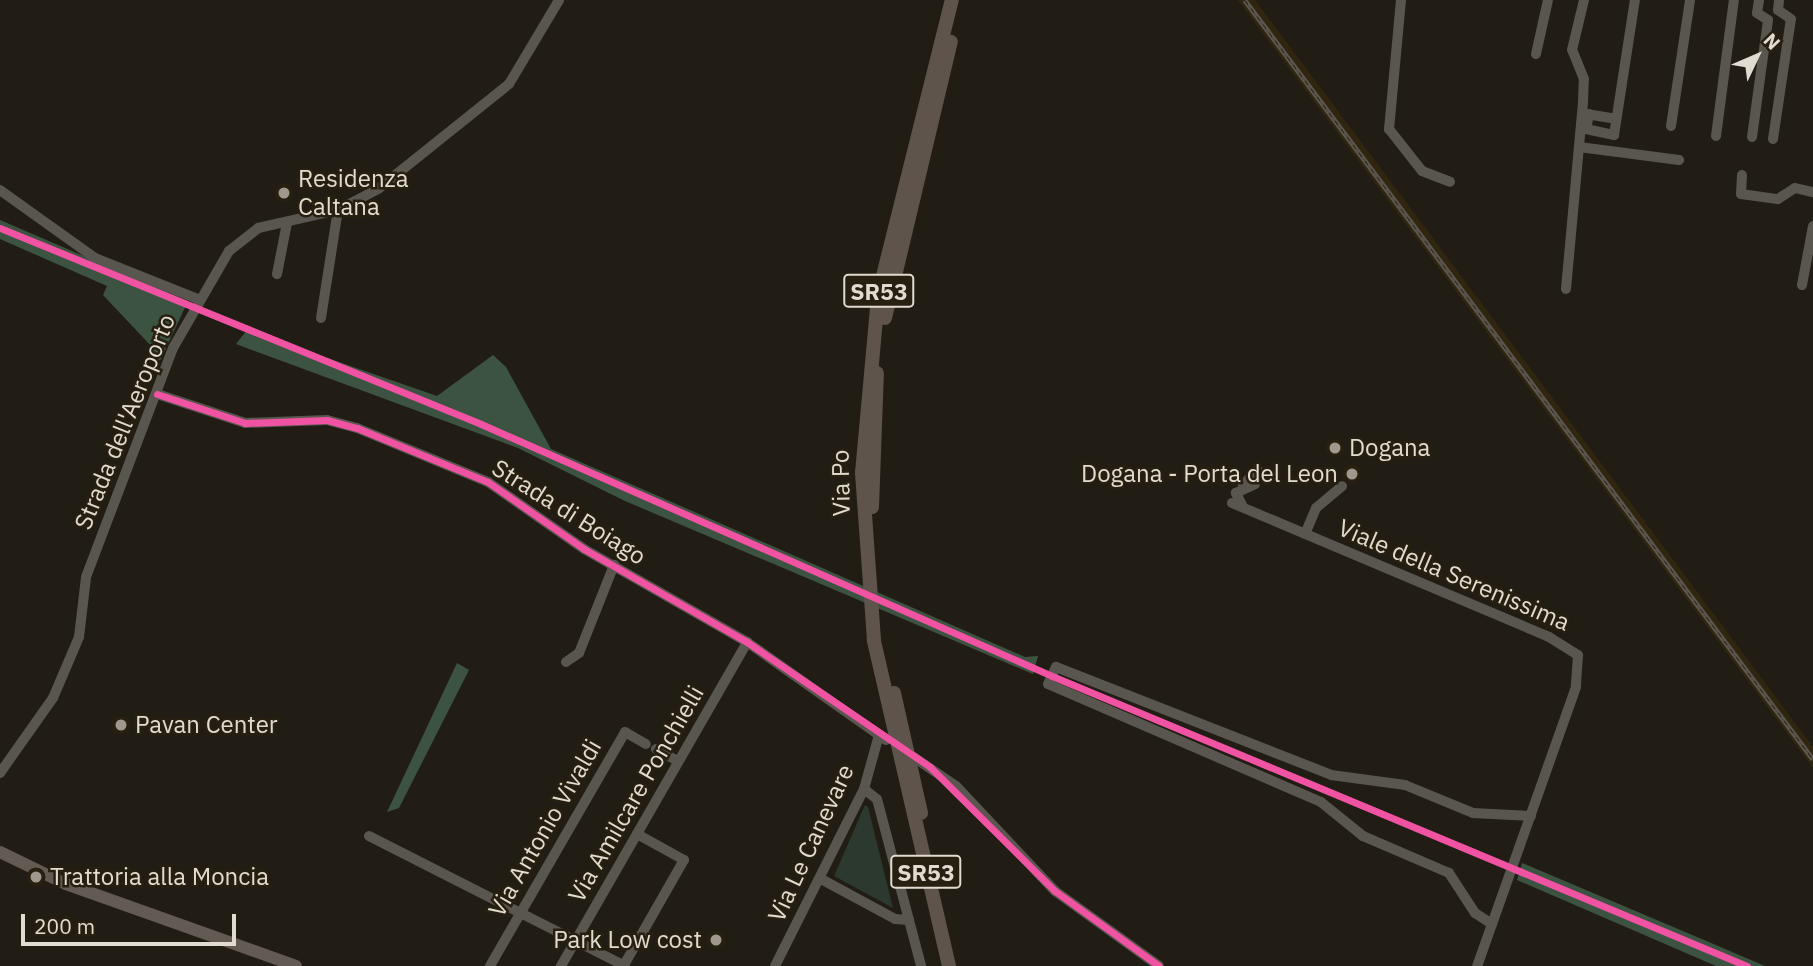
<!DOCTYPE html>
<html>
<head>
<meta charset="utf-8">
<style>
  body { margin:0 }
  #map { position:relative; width:1813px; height:966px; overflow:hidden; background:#211d15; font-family:"IBM Plex Sans",sans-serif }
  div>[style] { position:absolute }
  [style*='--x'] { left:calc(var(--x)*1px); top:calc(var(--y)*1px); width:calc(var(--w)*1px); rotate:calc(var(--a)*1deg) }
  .built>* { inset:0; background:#302610 }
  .green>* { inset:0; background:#2c392e }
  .forest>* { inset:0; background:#3d5341 }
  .minor>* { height:10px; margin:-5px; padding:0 5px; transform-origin:5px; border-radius:5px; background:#59554f }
  .major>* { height:12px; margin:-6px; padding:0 6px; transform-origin:6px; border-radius:6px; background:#635b53 }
  .highway>* { height:14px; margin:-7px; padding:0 7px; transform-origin:7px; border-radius:7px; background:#5f544b }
  .rail>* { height:4.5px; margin-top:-2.25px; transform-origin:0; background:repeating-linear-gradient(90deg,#271f0f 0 5px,#5c5851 0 10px); box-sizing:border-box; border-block:2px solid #5c5851 }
  .cycleway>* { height:7px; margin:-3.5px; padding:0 3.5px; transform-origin:3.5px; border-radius:3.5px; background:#f153a3 }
  .dots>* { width:19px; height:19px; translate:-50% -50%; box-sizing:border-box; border:4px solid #271f0f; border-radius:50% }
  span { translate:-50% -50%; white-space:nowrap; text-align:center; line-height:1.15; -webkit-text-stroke:5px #271f0f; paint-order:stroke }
  .shield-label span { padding:2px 5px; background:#271f0f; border:2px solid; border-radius:5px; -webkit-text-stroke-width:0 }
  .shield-label { font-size:23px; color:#e1dbd1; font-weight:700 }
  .poi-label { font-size:24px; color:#e1dbd1 }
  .left { translate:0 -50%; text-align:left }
  .right { translate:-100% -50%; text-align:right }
  .street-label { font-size:24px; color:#e1dbd1 }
  .north { position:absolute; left:1722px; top:21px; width:70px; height:70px; -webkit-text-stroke:5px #271f0f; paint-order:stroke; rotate:46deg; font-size:19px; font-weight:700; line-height:28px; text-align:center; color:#e1dbd1 }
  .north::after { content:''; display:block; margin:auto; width:24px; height:32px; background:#e1dbd1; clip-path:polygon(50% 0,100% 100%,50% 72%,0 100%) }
  .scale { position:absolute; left:21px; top:914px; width:215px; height:32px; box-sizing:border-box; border:4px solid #e1dbd1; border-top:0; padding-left:9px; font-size:21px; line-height:24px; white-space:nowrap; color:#e1dbd1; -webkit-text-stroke:5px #271f0f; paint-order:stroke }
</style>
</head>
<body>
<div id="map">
  <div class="built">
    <i style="clip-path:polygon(1238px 0,1255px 0,1813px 747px,1813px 768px)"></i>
  </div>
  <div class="green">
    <i style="clip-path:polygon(865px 805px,868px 807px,893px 908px,834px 876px)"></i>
  </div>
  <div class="forest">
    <i style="clip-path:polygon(0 220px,188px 301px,161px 359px,156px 363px,152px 347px,103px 295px,107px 286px,0 239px)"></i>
    <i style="clip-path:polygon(247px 330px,437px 396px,493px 355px,506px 367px,551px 449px,1025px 657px,1038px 656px,1033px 674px,625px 501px,518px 448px,236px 344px)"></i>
    <i style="clip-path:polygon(457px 663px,469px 670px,399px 808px,387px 812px)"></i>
    <i style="clip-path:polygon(1522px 863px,1704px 940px,1765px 966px,1716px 966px,1517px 880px)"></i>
  </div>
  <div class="minor">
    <i style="--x:1401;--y:0;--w:130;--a:95.3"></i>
    <i style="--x:1389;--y:129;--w:53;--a:51.8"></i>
    <i style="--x:1422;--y:171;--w:30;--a:21"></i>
    <i style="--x:1536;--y:54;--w:55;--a:-77.5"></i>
    <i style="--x:1586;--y:114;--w:30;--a:9"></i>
    <i style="--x:1589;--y:114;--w:15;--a:101"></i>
    <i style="--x:1586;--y:129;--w:29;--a:12"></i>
    <i style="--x:1614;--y:135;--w:137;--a:-81.2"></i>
    <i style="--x:1671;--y:126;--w:127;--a:-81.4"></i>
    <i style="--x:1716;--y:136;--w:137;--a:-82.5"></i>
    <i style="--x:1752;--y:137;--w:118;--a:-82.2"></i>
    <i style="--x:1768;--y:20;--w:13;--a:-148"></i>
    <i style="--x:1757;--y:13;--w:13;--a:-81"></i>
    <i style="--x:1773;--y:139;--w:121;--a:-81.5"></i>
    <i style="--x:1791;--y:19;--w:16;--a:-145"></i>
    <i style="--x:1778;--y:10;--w:10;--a:-84"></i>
    <i style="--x:1579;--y:147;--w:101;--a:7.4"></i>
    <i style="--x:1742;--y:175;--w:19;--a:93"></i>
    <i style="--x:1741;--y:194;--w:37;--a:8"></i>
    <i style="--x:1778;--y:199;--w:20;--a:-33"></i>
    <i style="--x:1795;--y:188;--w:18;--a:13"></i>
    <i style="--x:0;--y:190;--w:117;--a:35.6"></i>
    <i style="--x:95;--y:258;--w:111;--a:21.7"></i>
    <i style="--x:277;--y:274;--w:52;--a:-78.9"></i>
    <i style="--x:1802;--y:285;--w:60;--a:-79.4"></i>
    <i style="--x:1566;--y:289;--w:188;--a:-84.8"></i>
    <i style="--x:1583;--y:102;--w:23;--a:-88"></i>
    <i style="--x:1584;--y:79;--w:31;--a:-112"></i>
    <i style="--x:1572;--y:50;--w:51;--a:-76.5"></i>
    <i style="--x:321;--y:318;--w:109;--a:-81.1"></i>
    <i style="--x:157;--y:394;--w:93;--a:18.2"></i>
    <i style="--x:245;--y:423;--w:82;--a:-2.1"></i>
    <i style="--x:327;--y:420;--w:31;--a:15"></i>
    <i style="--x:357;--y:428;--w:142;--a:22.4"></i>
    <i style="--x:488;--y:482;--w:117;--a:34.9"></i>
    <i style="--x:584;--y:549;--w:188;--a:29.7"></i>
    <i style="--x:747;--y:642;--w:170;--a:35.2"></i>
    <i style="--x:1243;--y:485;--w:21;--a:-47"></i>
    <i style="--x:1232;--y:503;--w:344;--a:22.9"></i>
    <i style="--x:1549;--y:637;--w:34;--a:32"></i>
    <i style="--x:1578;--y:655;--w:32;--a:94"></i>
    <i style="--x:1576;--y:687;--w:296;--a:109.5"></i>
    <i style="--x:1243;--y:507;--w:16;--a:-117"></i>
    <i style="--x:1236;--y:493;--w:21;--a:-25"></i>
    <i style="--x:1305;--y:534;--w:28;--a:-67"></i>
    <i style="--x:1316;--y:508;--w:34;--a:-40"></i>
    <i style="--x:566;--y:662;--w:16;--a:-35"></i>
    <i style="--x:579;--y:653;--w:95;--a:-68.3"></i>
    <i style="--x:656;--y:749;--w:25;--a:29"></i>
    <i style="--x:912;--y:756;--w:53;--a:34.3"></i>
    <i style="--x:956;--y:786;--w:144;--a:46.7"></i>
    <i style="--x:1055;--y:891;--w:128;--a:35.8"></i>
    <i style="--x:0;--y:773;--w:92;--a:-54.8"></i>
    <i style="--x:53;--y:698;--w:66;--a:-66.9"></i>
    <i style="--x:79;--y:637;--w:60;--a:-83.3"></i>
    <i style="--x:86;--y:577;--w:245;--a:-69.2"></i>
    <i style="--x:173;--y:348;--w:112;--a:-60"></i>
    <i style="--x:229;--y:251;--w:37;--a:-38"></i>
    <i style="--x:258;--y:228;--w:82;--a:-12.7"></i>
    <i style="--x:338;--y:210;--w:45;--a:-27.7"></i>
    <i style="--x:378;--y:189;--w:168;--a:-38.7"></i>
    <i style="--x:509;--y:84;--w:98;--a:-59.2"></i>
    <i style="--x:864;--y:789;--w:16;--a:38"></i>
    <i style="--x:877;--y:799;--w:173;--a:75.2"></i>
    <i style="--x:369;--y:836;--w:287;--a:26.9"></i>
    <i style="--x:821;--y:879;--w:84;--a:28.4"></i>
    <i style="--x:895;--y:919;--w:14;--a:4"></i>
    <i style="--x:1492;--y:924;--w:20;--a:-147"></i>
    <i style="--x:1475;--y:913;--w:48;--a:-123"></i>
    <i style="--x:1449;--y:873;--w:94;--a:-156.7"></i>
    <i style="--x:1363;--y:836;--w:54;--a:-141"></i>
    <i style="--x:1321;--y:802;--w:297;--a:-156.6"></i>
    <i style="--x:1048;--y:684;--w:19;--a:-65"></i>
    <i style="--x:1056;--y:667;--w:295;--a:21.4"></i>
    <i style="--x:1331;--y:775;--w:75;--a:7.7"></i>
    <i style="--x:1405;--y:785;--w:74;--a:22.4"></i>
    <i style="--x:1473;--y:813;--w:58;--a:3"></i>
    <i style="--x:624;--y:965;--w:121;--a:-60.3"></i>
    <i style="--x:684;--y:860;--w:54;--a:-151"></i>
    <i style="--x:490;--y:966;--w:270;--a:-60"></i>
    <i style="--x:625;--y:732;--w:24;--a:30"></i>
    <i style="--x:561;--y:966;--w:374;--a:-60.1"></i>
    <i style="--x:775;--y:966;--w:198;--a:-63.3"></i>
    <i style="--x:864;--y:789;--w:56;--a:-74.5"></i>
  </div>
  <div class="major">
    <i style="--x:0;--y:852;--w:73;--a:25.9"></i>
    <i style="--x:66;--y:884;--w:244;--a:19.6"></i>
  </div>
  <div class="highway">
    <i style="--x:885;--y:318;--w:284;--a:-76.6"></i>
    <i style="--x:872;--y:507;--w:134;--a:-87.9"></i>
    <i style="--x:894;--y:693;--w:123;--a:77.3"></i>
    <i style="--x:949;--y:966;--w:335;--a:-103"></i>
    <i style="--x:874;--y:640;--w:167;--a:-94.1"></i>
    <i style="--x:862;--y:473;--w:178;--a:-84.8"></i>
    <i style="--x:878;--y:296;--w:305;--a:-76"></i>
  </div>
  <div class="rail">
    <i style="--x:1245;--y:0;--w:948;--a:53.19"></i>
  </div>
  <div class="cycleway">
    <i style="--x:0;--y:228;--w:519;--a:22.17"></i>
    <i style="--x:481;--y:424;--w:624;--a:23.81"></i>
    <i style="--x:1052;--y:676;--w:753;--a:22.65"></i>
    <i style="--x:157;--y:394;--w:93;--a:18.2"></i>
    <i style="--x:245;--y:423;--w:82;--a:-2.1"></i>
    <i style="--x:327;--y:420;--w:31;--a:15"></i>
    <i style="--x:357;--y:428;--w:142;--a:22.4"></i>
    <i style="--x:488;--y:482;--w:117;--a:34.9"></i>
    <i style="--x:584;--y:549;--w:188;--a:29.7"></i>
    <i style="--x:747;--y:642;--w:222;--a:34.3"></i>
    <i style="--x:930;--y:767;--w:176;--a:44.8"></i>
    <i style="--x:1055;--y:891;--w:128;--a:35.8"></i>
  </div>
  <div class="dots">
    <i style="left:284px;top:193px;background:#9e988f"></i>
    <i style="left:1335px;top:448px;background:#9e988f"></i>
    <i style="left:1352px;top:474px;background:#9e988f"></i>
    <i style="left:121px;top:725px;background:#9e988f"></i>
    <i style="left:36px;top:877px;background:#9e988f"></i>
    <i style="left:716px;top:940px;background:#9e988f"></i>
  </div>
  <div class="shield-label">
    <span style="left:879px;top:291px">SR53</span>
    <span style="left:926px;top:872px">SR53</span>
  </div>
  <div class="poi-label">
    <span class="left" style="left:298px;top:193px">Residenza<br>Caltana</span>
    <span class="left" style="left:1349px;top:448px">Dogana</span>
    <span class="right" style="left:1338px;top:474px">Dogana - Porta del Leon</span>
    <span class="left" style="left:135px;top:725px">Pavan Center</span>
    <span class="left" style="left:50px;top:877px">Trattoria alla Moncia</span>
    <span class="right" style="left:702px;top:940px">Park Low cost</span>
  </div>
  <div class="street-label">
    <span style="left:125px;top:422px;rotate:-68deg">Strada dell'Aeroporto</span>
    <span style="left:841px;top:483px;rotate:-91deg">Via Po</span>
    <span style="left:569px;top:512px;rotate:32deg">Strada di Boiago</span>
    <span style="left:1454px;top:575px;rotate:23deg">Viale della Serenissima</span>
    <span style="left:636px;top:794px;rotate:-60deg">Via Amilcare Ponchielli</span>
    <span style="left:545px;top:828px;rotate:-60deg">Via Antonio Vivaldi</span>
    <span style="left:811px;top:843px;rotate:-65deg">Via Le Canevare</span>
  </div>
  <div class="north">N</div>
  <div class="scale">200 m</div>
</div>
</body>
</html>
